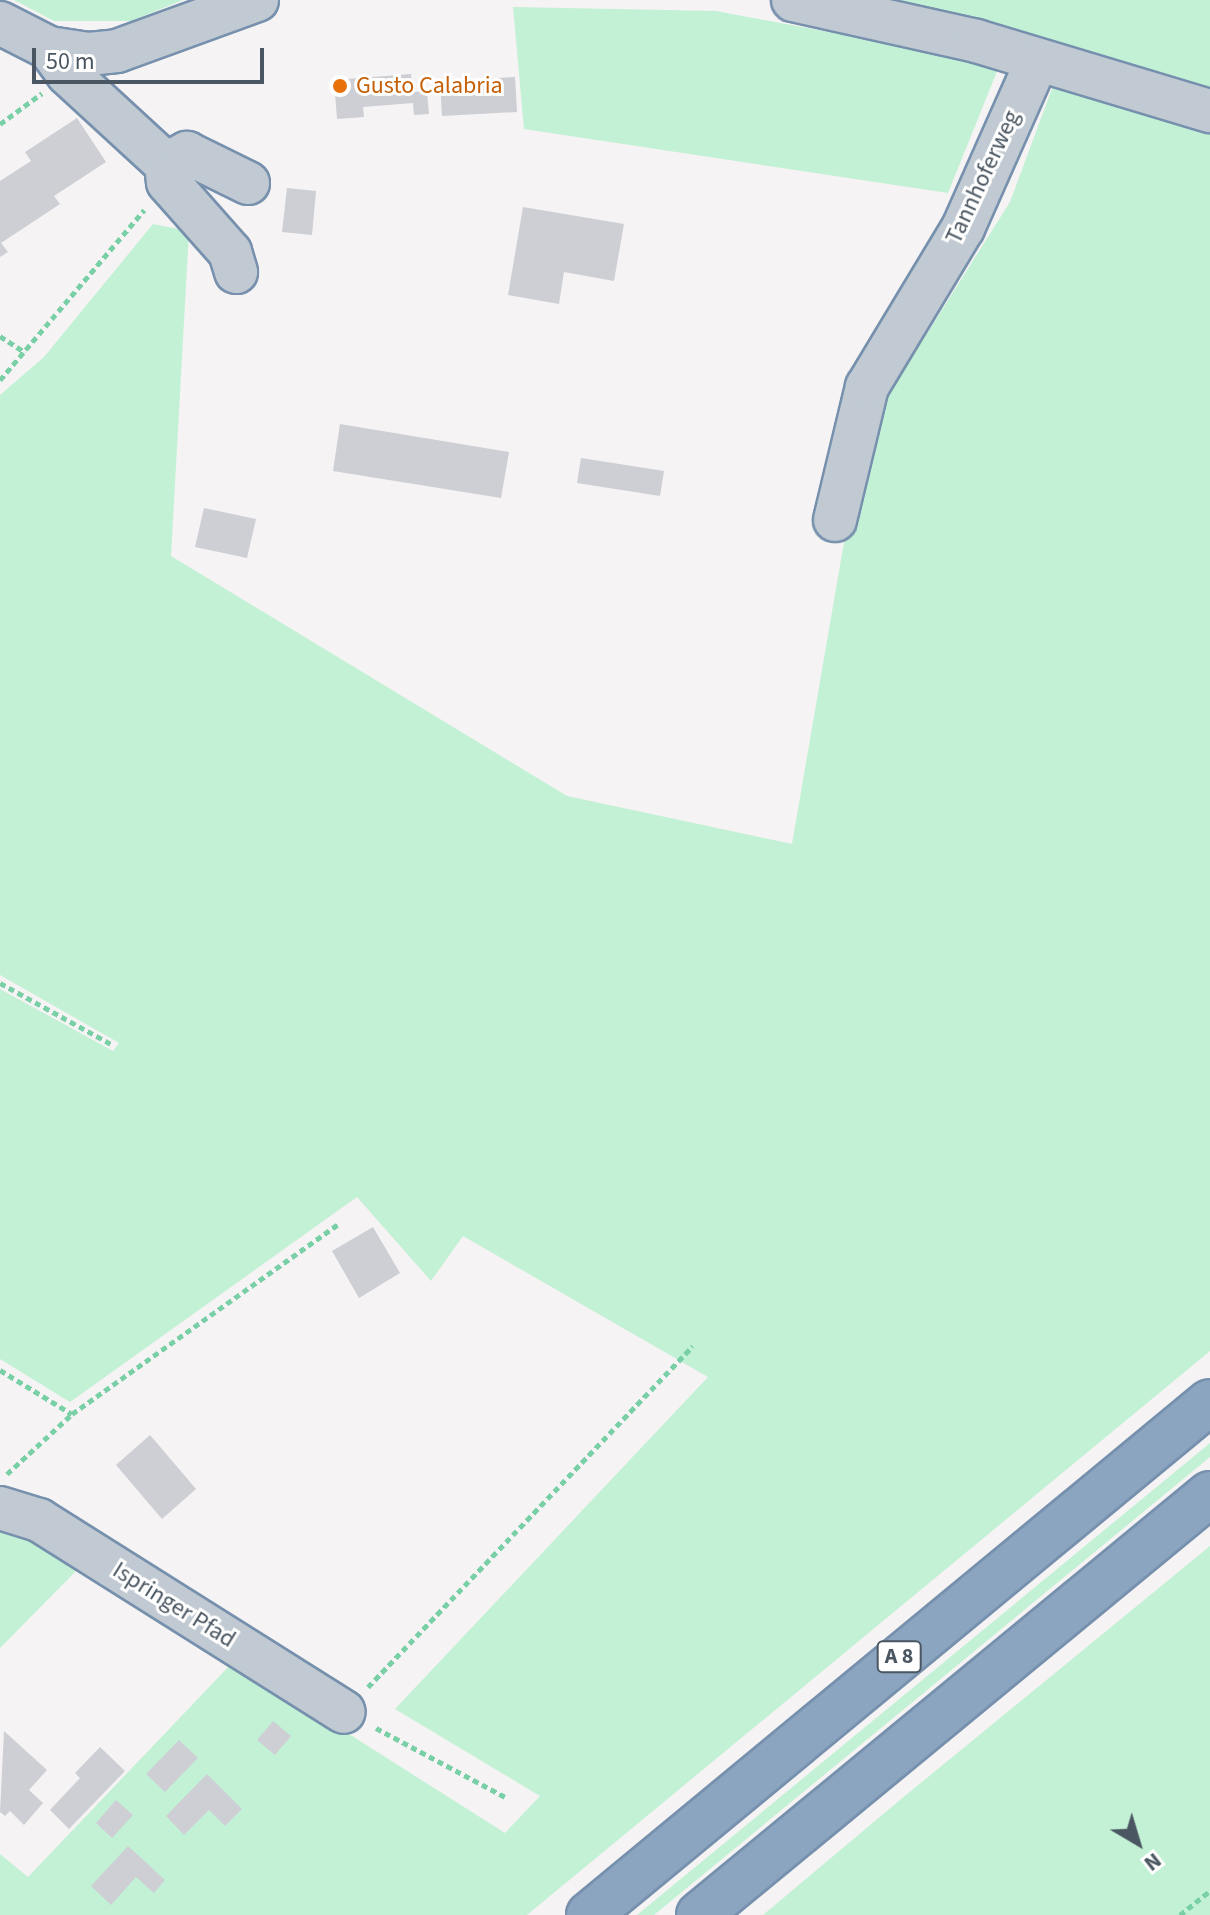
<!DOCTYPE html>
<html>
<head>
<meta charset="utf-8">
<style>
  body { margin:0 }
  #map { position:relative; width:1210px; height:1915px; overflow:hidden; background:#f5f3f3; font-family:"Source Sans 3",sans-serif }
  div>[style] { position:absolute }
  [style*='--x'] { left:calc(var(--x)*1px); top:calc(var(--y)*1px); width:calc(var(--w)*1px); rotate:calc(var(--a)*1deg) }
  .green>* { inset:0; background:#c3f1d5 }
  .building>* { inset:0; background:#cdcfd5 }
  .path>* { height:5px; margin-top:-2.5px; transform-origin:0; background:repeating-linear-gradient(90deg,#7ad0a6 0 6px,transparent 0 10px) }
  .roads { filter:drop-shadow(2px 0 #7690ad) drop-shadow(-2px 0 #7690ad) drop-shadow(0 2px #7690ad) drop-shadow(0 -2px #7690ad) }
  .minor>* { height:42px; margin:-21px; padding:0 21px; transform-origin:21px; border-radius:21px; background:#c1cad2 }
  .highway>* { height:44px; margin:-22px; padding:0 22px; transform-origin:22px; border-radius:22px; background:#8ba5c1 }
  .dots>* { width:22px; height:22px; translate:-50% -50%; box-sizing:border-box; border:4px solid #fff; border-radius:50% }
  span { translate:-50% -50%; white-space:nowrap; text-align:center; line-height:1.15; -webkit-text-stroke:6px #fff; paint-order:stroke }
  .shield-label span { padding:2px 6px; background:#fff; border:2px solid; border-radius:6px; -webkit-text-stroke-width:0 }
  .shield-label { font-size:22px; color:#4a5661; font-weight:700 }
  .food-label { font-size:24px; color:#c56008 }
  .left { translate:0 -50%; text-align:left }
  .street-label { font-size:24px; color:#4a5661 }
  .north { position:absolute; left:1098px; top:1803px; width:80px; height:80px; -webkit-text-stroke:6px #fff; paint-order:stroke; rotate:142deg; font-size:22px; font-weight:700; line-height:32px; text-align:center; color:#4a5661 }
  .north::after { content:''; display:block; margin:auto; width:28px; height:36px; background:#4a5661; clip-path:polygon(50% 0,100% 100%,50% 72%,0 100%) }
  .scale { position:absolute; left:32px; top:48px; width:232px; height:36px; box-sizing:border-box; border:4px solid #4a5661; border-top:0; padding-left:10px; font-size:24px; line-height:28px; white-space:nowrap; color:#4a5661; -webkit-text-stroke:6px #fff; paint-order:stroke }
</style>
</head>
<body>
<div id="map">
  <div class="green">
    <i style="clip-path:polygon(14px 0,183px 0,131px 21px,54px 21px)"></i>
    <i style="clip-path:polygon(899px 0,1210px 0,1210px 1351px,527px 1915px,0 1915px,0 1854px,28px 1877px,234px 1661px,505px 1833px,540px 1796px,395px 1709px,708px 1377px,463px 1236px,431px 1281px,357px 1197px,70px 1402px,0 1359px,0 989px,113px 1051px,119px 1043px,0 975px,0 395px,44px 357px,153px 224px,189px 231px,171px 556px,567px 796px,792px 844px,843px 548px,877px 413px,1010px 202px,1066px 51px)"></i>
    <i style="clip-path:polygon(513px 7px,716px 11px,1000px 64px,948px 193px,524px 129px)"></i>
    <i style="clip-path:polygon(1210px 1443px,1210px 1457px,654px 1915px,637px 1915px)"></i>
    <i style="clip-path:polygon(0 1526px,81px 1566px,0 1648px)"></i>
    <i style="clip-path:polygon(1210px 1546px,1210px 1915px,763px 1915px,900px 1800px)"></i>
  </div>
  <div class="building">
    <i style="clip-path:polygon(411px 74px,412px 92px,427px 91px,429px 114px,414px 115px,413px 103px,363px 107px,364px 117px,337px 119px,334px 80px)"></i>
    <i style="clip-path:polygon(515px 77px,517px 112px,442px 116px,440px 82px)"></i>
    <i style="clip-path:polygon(77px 118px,106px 162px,54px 196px,60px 204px,1px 243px,8px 252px,0 257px,0 181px,31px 161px,25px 152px)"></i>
    <i style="clip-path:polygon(287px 188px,316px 191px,312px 235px,282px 232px)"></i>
    <i style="clip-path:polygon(523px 207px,624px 224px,614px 281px,564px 272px,559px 304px,508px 295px)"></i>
    <i style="clip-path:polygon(340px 424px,509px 452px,501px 498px,333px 471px)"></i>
    <i style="clip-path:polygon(581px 458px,664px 471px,660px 496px,577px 483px)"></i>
    <i style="clip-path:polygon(204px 508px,256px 519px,247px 558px,195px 547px)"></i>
    <i style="clip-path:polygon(373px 1227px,400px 1273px,359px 1298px,332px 1251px)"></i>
    <i style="clip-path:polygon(150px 1435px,196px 1489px,162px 1519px,116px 1465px)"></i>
    <i style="clip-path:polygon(273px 1721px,291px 1736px,275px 1755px,257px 1740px)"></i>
    <i style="clip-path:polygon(4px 1731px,47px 1770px,29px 1790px,43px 1803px,24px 1825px,10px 1811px,5px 1816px,0 1812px)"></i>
    <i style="clip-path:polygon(179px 1740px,198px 1758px,165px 1792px,146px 1774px)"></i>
    <i style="clip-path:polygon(100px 1747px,125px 1771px,69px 1829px,50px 1810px,80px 1778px,75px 1773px)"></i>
    <i style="clip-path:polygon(207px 1774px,242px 1809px,225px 1826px,209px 1810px,184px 1835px,166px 1816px)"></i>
    <i style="clip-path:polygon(116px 1800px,133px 1815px,112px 1838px,96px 1823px)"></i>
    <i style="clip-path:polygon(128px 1846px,165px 1880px,154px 1893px,136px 1877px,111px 1905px,91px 1886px)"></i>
  </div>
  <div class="path">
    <i style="--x:0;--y:124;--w:52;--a:-36.4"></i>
    <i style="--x:0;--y:336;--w:30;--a:33"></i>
    <i style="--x:0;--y:380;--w:223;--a:-49.7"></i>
    <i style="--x:0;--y:983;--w:127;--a:28.8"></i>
    <i style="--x:0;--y:1370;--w:84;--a:31.4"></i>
    <i style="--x:7;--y:1474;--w:88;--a:-42.7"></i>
    <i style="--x:72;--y:1414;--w:327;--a:-35.5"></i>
    <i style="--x:368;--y:1687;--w:471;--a:-46.4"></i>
    <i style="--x:376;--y:1728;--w:146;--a:28.1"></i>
    <i style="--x:1180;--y:1915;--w:38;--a:-39"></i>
  </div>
  <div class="roads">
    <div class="minor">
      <i style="--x:793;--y:0;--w:188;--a:12.6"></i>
      <i style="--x:976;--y:41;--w:244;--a:16.7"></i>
      <i style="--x:0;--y:23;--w:55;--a:27"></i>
      <i style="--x:49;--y:48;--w:40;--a:8.5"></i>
      <i style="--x:89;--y:54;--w:28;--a:-6"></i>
      <i style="--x:117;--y:51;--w:149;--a:-20"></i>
      <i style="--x:49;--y:48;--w:32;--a:54"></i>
      <i style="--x:68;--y:74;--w:133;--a:42.6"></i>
      <i style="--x:166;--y:164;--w:18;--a:84"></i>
      <i style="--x:168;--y:182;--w:94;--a:48.5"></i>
      <i style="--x:230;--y:252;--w:21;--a:73"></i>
      <i style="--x:166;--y:164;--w:24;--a:-28"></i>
      <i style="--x:187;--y:153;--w:68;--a:26.2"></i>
      <i style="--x:835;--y:520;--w:137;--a:-76.5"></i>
      <i style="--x:867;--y:387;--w:186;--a:-58.9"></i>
      <i style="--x:963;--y:228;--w:183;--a:-66.1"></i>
      <i style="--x:0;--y:1508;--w:41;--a:17.1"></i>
      <i style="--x:39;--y:1520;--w:360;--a:32.2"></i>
    </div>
    <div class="highway">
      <i style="--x:589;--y:1915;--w:805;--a:-39.56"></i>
      <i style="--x:699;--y:1915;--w:662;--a:-39.48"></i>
    </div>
  </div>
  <div class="dots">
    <i style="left:340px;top:86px;background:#e8710a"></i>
  </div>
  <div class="shield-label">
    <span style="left:899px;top:1657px">A 8</span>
  </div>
  <div class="food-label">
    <span class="left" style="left:356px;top:86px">Gusto Calabria</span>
  </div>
  <div class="street-label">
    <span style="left:983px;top:177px;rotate:-65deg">Tannhoferweg</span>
    <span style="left:174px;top:1605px;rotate:32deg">Ispringer Pfad</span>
  </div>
  <div class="north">N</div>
  <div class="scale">50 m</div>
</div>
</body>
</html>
